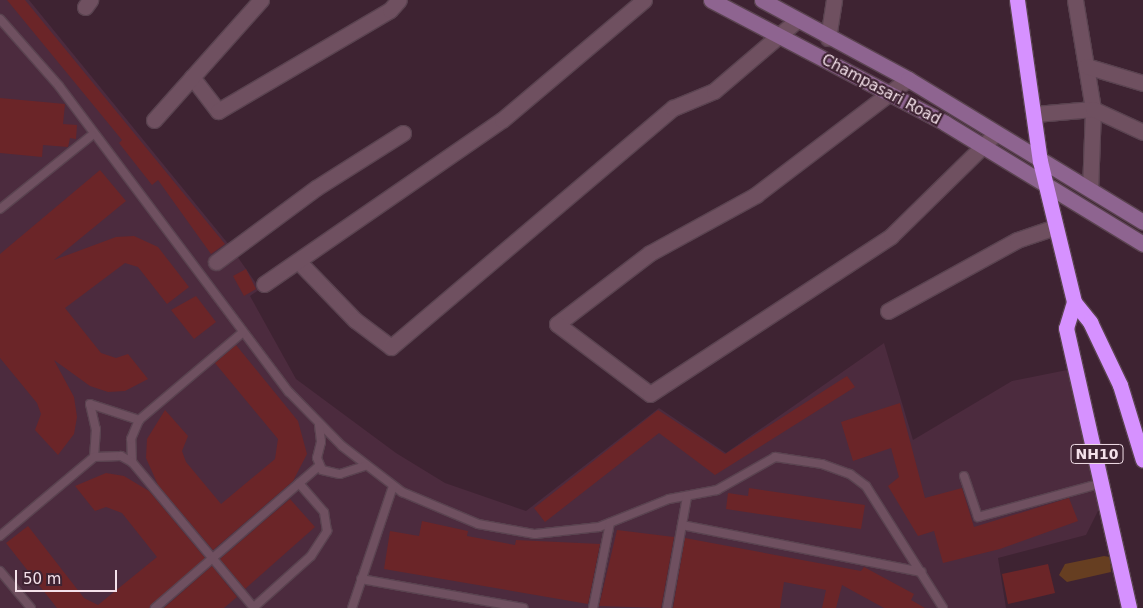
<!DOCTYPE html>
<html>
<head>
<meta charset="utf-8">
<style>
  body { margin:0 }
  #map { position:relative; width:1143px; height:608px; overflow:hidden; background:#3e2332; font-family:"DejaVu Sans",sans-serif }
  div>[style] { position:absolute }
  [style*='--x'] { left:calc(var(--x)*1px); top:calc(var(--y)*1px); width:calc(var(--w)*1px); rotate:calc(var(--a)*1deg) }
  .built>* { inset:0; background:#4c2b3e }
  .green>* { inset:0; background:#663e21 }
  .building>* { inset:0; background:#6b2528 }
  .roads { filter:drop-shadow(1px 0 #5a4350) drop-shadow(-1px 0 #5a4350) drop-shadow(0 1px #5a4350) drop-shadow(0 -1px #5a4350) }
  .lane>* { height:8px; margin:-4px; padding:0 4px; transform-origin:4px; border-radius:4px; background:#6f5060 }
  .street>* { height:15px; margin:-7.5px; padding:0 7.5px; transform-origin:7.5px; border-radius:7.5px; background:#6f5060 }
  .secondary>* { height:15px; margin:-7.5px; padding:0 7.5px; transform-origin:7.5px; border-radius:7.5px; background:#8e6490 }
  .highway>* { height:15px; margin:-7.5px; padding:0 7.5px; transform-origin:7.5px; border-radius:7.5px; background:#d691ff }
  span { translate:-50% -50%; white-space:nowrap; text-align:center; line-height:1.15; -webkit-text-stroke:4.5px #3e2332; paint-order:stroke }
  .shield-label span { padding:1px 4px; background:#3e2332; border:1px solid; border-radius:4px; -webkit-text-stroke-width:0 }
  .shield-label { font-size:14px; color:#f4e1ea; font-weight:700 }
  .street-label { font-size:15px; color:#f4e1ea }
  .scale { position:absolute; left:15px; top:570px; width:102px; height:22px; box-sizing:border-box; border:2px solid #f4e1ea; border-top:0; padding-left:6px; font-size:15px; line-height:18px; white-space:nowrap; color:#f4e1ea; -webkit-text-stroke:4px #3e2332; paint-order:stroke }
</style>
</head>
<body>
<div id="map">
  <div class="built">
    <i style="clip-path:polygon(0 0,29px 0,230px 246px,260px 289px,250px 296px,296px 379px,396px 453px,445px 483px,526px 511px,659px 408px,726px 453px,884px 343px,913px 440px,1012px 381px,1067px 370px,1099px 509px,1086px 535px,998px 558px,1006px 608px,0 608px)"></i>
  </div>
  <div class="green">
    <i style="clip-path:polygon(1104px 556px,1110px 557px,1111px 572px,1067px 582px,1059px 575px,1065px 564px)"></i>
  </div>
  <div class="building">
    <i style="clip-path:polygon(7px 0,25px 0,225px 244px,211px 254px,158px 180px,152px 185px,119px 143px,122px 140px)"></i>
    <i style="clip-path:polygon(0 98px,65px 104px,63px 124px,77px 125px,76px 139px,70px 138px,68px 147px,43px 145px,42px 157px,0 153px)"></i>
    <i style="clip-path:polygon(100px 170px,126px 201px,54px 260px,116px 237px,134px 236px,158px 247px,189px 287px,167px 304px,138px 267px,125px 263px,65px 308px,101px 353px,116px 358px,128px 354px,148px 379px,125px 391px,108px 392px,90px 386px,54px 360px,74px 397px,77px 417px,74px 434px,58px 455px,35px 430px,41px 414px,37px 403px,0 358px,0 254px)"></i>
    <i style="clip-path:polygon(246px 269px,256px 289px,244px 296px,233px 276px)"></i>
    <i style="clip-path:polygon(196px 296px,216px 322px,194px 339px,171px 310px)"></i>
    <i style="clip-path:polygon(236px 345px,298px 421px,307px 454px,293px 481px,213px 550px,158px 485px,146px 458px,147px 439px,165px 410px,188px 436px,182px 451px,186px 462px,221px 504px,275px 459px,278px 439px,215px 363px)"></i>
    <i style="clip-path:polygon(847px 376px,855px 387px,715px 475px,659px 433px,545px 522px,534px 508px,658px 410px,725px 454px)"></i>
    <i style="clip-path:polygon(900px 403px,925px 498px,962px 488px,974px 527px,1069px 498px,1078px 521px,1000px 549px,943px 563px,934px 531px,918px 536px,888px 486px,899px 477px,891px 448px,853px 461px,841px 422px)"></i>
    <i style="clip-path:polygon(106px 473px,124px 476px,149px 491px,205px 558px,149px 608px,57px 608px,6px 543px,28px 526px,84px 598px,98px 605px,157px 557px,122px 513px,106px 507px,95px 511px,75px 486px)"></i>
    <i style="clip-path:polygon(749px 488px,865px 505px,861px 529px,726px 509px,728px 493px,748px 496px)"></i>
    <i style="clip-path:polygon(290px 499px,315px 527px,245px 589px,220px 559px)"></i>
    <i style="clip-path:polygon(422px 521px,468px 531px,467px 536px,515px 545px,516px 540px,600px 544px,588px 604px,384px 569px,390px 531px,419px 536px)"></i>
    <i style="clip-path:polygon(617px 530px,674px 537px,661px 608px,599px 606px)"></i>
    <i style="clip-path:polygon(685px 538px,861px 571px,864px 567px,914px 594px,911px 600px,925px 608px,884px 608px,842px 585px,836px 608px,822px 608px,826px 590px,784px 582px,780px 608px,673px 608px)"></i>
    <i style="clip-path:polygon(1048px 564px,1055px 593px,1008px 604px,1002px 574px)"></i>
    <i style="clip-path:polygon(212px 566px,237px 597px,224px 608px,164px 608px)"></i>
  </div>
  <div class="roads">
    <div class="lane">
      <i style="--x:0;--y:19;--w:89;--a:48.6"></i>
      <i style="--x:59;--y:86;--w:383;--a:53.1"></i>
      <i style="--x:289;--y:392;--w:76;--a:45.5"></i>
      <i style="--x:342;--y:446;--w:76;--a:37.5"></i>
      <i style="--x:402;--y:492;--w:82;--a:22.8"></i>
      <i style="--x:478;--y:524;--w:58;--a:10"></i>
      <i style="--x:535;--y:534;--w:64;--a:-6.2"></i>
      <i style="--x:599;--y:527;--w:75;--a:-21.8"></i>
      <i style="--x:669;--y:499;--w:49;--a:-10.6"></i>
      <i style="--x:717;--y:490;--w:67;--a:-29.6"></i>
      <i style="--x:775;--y:457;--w:48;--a:8.5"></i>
      <i style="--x:822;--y:464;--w:30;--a:20"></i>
      <i style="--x:850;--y:474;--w:20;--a:37"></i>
      <i style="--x:866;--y:486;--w:144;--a:57.7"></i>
      <i style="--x:0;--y:209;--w:118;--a:-38.8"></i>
      <i style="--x:90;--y:404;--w:26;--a:77"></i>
      <i style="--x:96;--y:429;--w:28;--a:94"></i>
      <i style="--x:90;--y:404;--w:52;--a:18.1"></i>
      <i style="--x:319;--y:425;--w:17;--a:83"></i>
      <i style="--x:321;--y:442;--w:16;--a:104"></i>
      <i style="--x:317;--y:458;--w:13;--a:67"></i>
      <i style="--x:322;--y:470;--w:18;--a:13"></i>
      <i style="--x:340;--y:474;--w:26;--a:-18"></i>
      <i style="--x:132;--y:462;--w:23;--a:-92"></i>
      <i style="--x:131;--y:439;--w:21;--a:-67"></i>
      <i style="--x:139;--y:420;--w:136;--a:-40.2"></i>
      <i style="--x:964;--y:476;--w:43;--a:71.1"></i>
      <i style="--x:978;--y:517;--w:129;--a:-15.3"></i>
      <i style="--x:682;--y:525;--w:244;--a:11.1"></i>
      <i style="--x:0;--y:536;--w:123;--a:-40"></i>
      <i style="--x:94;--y:457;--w:27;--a:-2"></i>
      <i style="--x:121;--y:456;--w:13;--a:29"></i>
      <i style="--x:132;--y:462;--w:190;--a:50.1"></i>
      <i style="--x:0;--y:571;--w:48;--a:50"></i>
      <i style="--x:361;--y:579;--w:165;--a:10.1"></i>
      <i style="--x:155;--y:608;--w:217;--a:-40.9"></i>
      <i style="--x:253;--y:608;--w:78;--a:-41.9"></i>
      <i style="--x:311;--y:556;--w:30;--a:-57"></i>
      <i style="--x:327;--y:531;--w:19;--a:-99"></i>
      <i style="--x:324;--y:512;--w:38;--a:-131"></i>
      <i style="--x:352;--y:608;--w:129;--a:-71.4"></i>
      <i style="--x:593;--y:608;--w:87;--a:-78.7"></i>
      <i style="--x:667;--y:608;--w:113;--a:-79.8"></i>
    </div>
    <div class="street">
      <i style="--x:1075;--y:0;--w:110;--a:80.6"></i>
      <i style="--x:1093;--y:109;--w:80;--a:92.1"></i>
      <i style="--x:85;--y:7;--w:9;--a:-54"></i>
      <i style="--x:828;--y:38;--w:38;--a:-81"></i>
      <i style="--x:1086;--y:66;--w:59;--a:16.6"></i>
      <i style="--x:192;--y:77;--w:43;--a:52.6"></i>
      <i style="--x:218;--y:111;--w:199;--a:-30.4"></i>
      <i style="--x:390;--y:10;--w:13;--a:-48"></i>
      <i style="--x:908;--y:79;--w:191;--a:142.7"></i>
      <i style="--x:756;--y:195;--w:121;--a:151.3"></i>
      <i style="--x:650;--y:253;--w:117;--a:142.6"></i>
      <i style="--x:557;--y:324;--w:116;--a:37"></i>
      <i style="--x:650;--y:394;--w:288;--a:-33.2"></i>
      <i style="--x:891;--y:236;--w:144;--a:-44.4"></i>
      <i style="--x:1035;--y:114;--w:58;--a:-4.9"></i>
      <i style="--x:1093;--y:109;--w:55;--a:24.7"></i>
      <i style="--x:154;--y:120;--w:161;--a:-48.3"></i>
      <i style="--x:298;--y:261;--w:82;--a:46"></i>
      <i style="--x:355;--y:320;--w:45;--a:36.9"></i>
      <i style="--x:391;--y:347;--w:370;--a:-40.3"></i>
      <i style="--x:673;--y:108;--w:44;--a:-22.5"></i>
      <i style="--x:714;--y:91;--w:109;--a:-40.5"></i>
      <i style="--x:216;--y:262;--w:124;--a:-36.5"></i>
      <i style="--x:316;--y:188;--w:103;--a:-32.3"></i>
      <i style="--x:264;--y:284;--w:289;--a:-34.6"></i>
      <i style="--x:502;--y:120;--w:186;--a:-40.2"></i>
      <i style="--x:888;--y:311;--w:147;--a:-28.8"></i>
      <i style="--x:1017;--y:240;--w:40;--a:-18.9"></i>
    </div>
    <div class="secondary">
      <i style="--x:711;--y:0;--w:264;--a:27.7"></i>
      <i style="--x:945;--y:123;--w:232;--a:31.4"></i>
      <i style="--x:762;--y:0;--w:166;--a:28.4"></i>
      <i style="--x:908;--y:79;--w:275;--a:31.3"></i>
    </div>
    <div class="highway">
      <i style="--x:1017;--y:0;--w:163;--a:81.9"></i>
      <i style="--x:1040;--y:161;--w:145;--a:76.4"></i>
      <i style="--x:1074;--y:302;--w:26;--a:51"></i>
      <i style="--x:1090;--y:322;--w:70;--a:64.5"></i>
      <i style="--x:1120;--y:385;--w:78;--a:73"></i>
      <i style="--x:1074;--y:302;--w:27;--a:107"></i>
      <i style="--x:1066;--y:328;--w:287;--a:77.3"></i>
    </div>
  </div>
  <div class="shield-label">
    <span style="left:1097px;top:454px">NH10</span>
  </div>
  <div class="street-label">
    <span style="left:881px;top:90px;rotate:28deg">Champasari Road</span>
  </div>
  <div class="scale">50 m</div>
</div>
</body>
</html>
